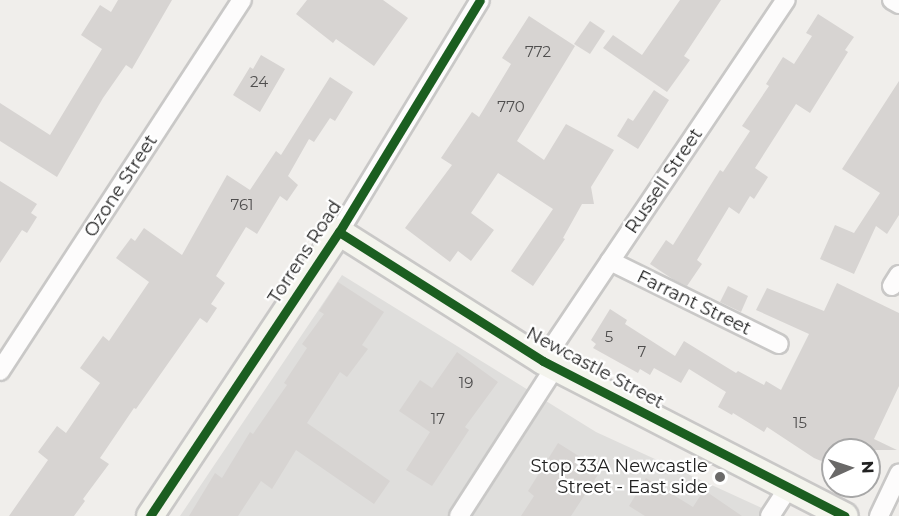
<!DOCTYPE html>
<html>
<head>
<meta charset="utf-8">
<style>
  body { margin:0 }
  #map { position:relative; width:899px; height:516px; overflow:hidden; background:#f0eeeb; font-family:Montserrat,sans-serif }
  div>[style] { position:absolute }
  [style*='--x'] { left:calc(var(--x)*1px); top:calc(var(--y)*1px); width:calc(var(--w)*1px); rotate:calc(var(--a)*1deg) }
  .residential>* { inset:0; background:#dfdedc }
  .building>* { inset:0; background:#d7d4d2 }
  .roads { filter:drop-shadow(2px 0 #c9c8c7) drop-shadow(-2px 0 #c9c8c7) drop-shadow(0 2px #c9c8c7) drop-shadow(0 -2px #c9c8c7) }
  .street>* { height:18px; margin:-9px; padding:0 9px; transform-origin:9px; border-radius:9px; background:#fdfcfc }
  .secondary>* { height:26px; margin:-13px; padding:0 13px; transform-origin:13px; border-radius:13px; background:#f4f4ed }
  .cycleway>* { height:9px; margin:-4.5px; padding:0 4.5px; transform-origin:4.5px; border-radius:4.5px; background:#1b5e20 }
  .dots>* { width:16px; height:16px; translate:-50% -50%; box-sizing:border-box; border:3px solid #fff; border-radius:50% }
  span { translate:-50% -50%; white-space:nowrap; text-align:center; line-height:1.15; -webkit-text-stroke:4.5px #fff; paint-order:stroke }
  .number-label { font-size:15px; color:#4f4e4e }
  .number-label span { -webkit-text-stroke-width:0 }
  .street-label { font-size:18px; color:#222 }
  .poi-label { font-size:18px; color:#222 }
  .right { translate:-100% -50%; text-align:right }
  .north { position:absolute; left:821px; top:438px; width:60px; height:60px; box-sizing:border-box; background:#fff; border:2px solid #a7a7a7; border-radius:50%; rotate:87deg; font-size:16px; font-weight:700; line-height:24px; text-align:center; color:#222 }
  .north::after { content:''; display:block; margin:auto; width:21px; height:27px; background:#6a6968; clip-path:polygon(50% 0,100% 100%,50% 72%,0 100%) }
</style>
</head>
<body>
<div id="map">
  <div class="residential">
    <i style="clip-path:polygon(342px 275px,596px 432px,779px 516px,180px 516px)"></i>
  </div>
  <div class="building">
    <i style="clip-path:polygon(118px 0,172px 0,132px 69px,126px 65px,103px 98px,57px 177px,0 141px,0 103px,50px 135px,102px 49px,81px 35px,100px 5px,111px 12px)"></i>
    <i style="clip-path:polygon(307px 0,383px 0,408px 18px,374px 66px,336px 39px,333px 43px,296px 14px)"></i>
    <i style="clip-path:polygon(680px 0,721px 0,684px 56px,690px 60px,667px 92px,603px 48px,613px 35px,642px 55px)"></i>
    <i style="clip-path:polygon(818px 14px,854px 37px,845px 50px,848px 52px,810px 113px,796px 104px,755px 168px,768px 177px,754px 199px,750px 196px,739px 214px,729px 207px,697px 260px,702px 264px,687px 286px,674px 280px,650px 264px,666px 240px,673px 245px,720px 170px,723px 172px,750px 131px,742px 126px,769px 86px,766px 84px,783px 57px,794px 64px,812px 36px,806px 33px)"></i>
    <i style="clip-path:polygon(529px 16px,575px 46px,517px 141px,544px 160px,566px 124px,614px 150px,591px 187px,594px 204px,582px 204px,563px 238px,565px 239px,533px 286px,511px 271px,553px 209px,498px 173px,471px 213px,494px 230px,471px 261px,458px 251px,450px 262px,405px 228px,452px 165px,441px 158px,472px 112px,479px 117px,511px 64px,502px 58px)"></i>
    <i style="clip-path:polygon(590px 21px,605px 31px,590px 54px,574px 44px)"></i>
    <i style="clip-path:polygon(261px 55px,285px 69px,260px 112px,233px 95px,250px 67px,253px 69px)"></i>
    <i style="clip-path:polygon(330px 77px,353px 92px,335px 121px,330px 118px,314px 142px,309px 139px,288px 176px,298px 185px,287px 201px,280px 196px,257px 234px,246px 227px,216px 276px,225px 283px,211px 304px,217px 308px,207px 323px,200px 318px,136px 409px,134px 408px,100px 458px,109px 464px,83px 499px,85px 501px,74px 516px,9px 516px,48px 460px,38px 452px,57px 426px,66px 433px,100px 383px,80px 368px,103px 336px,109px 341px,149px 282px,116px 258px,131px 238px,135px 241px,144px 228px,182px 255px,227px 175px,250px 190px,276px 151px,281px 155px)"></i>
    <i style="clip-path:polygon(899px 81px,899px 215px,887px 234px,876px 226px,854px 274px,820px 259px,835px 225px,854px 233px,880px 193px,842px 169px)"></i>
    <i style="clip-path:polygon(654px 90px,669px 100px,638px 149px,617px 136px,628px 118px,633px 121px)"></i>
    <i style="clip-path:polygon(0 181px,37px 204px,31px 213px,37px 217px,27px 233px,22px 230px,0 263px)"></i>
    <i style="clip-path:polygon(338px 282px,384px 312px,362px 345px,368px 349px,347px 377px,340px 372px,307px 423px,390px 481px,374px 504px,296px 450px,272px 489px,261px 481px,238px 516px,189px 516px,215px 473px,222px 478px,250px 432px,253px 434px,287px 385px,284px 383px,307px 348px,302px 344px,324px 314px,319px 311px)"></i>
    <i style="clip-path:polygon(837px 283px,899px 313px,899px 386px,874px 439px,897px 450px,833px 450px,833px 466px,814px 458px,767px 427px,764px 432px,733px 413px,732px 415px,718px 407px,726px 392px,689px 369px,681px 383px,654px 368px,650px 375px,640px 369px,638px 373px,593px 348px,596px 344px,591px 340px,610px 309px,627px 320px,625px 324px,675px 356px,684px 341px,736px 373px,738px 371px,764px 385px,766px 381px,781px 390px,809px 334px,756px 310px,767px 288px,824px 311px)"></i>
    <i style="clip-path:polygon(728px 286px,748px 296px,741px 312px,720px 302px)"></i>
    <i style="clip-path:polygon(457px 352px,498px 382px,465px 427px,469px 430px,432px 486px,406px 470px,430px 432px,399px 411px,420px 380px,432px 388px)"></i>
    <i style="clip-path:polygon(558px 443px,601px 470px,571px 516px,521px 516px,534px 496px,528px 491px)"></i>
    <i style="clip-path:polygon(646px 478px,693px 507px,704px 490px,742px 516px,645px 516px,629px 506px)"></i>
  </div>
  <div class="roads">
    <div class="street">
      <i style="--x:892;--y:0;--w:8;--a:30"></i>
      <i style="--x:339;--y:232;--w:271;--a:-58.7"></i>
      <i style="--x:610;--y:261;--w:188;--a:26.2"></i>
      <i style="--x:892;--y:286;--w:13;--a:-58"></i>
      <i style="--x:543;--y:361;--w:435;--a:-56.1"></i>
      <i style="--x:0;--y:371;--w:443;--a:-56.9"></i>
      <i style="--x:459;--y:516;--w:177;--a:-57.2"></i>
      <i style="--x:770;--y:516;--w:33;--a:-57"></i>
      <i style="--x:879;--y:516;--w:47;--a:-64.5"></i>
    </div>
    <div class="secondary">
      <i style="--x:150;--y:516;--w:341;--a:-56.4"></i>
      <i style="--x:339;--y:232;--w:241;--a:32.3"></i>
      <i style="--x:543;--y:361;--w:339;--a:27.2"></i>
    </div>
  </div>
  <div class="cycleway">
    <i style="--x:339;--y:232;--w:241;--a:32.3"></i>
    <i style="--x:543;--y:361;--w:339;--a:27.2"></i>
    <i style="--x:150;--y:516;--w:341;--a:-56.4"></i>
    <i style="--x:339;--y:232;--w:271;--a:-58.7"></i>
  </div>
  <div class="dots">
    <i style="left:720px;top:477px;background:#6a6968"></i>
  </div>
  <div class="number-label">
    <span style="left:538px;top:52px">772</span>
    <span style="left:259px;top:82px">24</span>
    <span style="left:511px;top:107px">770</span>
    <span style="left:242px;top:205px">761</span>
    <span style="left:609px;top:337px">5</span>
    <span style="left:642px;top:352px">7</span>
    <span style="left:466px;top:383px">19</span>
    <span style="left:438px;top:419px">17</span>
    <span style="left:800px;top:423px">15</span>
  </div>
  <div class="street-label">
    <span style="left:664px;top:181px;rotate:-56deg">Russell Street</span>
    <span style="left:121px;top:186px;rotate:-57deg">Ozone Street</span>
    <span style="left:305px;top:252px;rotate:-57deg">Torrens Road</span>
    <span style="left:694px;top:303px;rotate:26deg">Farrant Street</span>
    <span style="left:595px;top:368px;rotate:28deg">Newcastle Street</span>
  </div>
  <div class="poi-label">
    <span class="right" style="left:708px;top:477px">Stop 33A Newcastle<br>Street - East side</span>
  </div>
  <div class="north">N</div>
</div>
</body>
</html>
